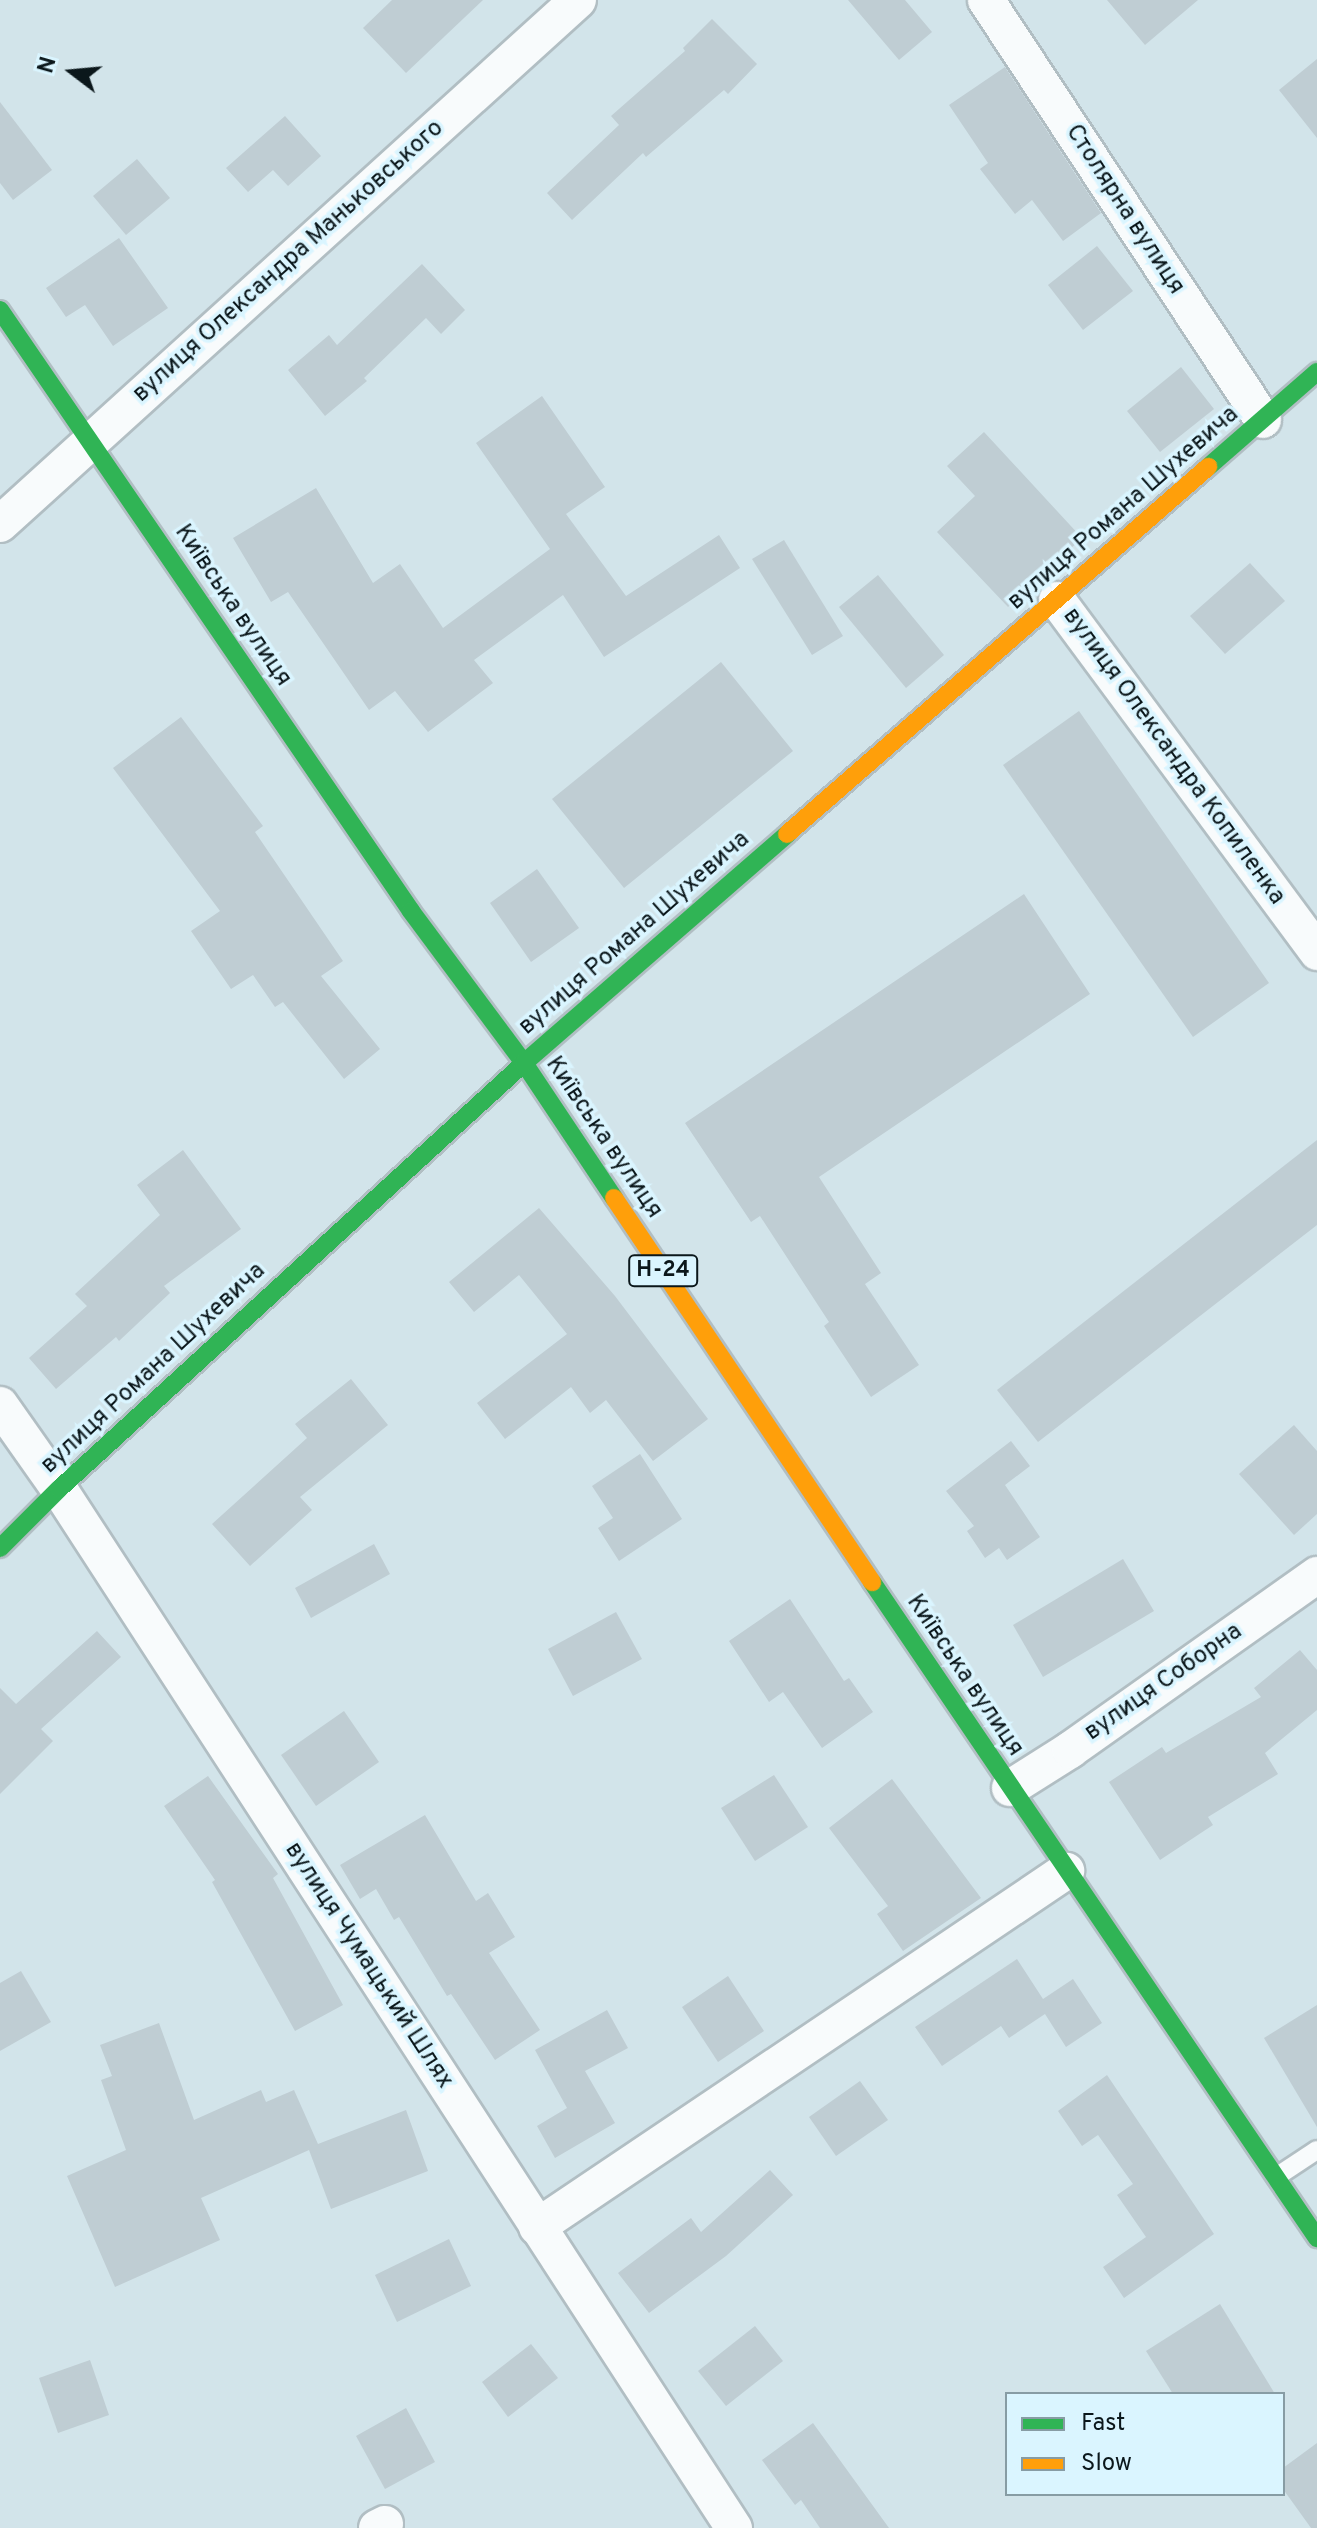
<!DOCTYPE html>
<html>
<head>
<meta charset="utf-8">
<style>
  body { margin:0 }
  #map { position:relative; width:1317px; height:2528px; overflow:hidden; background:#d2e4ea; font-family:Overpass,sans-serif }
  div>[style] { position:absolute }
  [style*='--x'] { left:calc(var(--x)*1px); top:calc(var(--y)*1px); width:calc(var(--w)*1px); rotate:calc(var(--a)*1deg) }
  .building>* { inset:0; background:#bfcdd3 }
  .roads { filter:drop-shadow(2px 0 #b1bec3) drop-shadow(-2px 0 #b1bec3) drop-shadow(0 2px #b1bec3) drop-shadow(0 -2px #b1bec3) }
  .lane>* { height:18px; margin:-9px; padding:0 9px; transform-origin:9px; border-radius:9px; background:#f8fbfc }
  .street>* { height:36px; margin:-18px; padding:0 18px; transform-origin:18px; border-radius:18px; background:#f8fbfc }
  .fast>* { height:18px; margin:-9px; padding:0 9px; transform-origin:9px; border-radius:9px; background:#30b455 }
  .slow>* { height:18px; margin:-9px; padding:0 9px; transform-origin:9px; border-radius:9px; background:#ff9f0a }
  span { translate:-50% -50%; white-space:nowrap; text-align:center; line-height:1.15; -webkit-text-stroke:7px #daf5ff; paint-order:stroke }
  .shield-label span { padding:2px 6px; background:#daf5ff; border:2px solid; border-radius:6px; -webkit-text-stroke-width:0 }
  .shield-label { font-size:22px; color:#0b171b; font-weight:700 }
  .street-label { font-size:24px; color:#0b171b }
  .legend { position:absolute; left:1005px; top:2392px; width:280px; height:104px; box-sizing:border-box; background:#daf5ff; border:2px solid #879ca4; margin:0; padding:10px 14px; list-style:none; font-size:24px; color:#0b171b }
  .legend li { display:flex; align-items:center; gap:16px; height:40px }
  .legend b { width:40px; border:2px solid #879ca4 }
  .north { position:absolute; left:32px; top:32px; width:80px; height:80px; -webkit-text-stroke:6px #daf5ff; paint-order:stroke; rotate:286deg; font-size:22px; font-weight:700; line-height:32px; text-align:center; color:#0b171b }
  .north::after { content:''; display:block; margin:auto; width:28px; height:36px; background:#0b171b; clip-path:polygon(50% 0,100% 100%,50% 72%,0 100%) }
</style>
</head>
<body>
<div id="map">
  <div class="building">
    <i style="clip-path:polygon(392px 0,483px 0,406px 73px,363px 28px)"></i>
    <i style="clip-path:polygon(848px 0,905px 0,932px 32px,899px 60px)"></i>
    <i style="clip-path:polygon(1107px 0,1198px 0,1145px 45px)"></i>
    <i style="clip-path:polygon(712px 19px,757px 64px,728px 94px,724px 90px,646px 157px,643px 153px,572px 220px,547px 193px,619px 125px,611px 116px,685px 51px,683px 48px)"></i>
    <i style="clip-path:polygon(1317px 59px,1317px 138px,1279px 90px)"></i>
    <i style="clip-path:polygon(1005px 67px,1101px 213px,1063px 241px,1032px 200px,1015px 214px,980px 169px,988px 163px,949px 105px)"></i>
    <i style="clip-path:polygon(0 102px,52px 170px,13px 200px,0 183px)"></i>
    <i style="clip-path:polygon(285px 116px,321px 156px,288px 186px,273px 170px,248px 192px,226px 168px)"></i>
    <i style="clip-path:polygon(137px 159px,170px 198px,126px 235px,93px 196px)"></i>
    <i style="clip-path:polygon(119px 238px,168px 308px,113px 346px,85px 305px,66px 317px,46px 288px)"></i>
    <i style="clip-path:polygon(1097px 246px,1133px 291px,1083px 330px,1048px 285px)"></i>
    <i style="clip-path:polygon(422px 264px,465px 310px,441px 334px,426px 318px,364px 378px,367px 381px,325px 416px,288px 370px,329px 335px,337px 345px)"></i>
    <i style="clip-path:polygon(1181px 367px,1214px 409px,1160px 452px,1127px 411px)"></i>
    <i style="clip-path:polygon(542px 396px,605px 487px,566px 514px,626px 596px,719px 535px,740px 568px,604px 657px,563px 595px,474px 660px,493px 683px,428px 732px,395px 691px,369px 710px,288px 592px,271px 602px,233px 538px,316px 488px,373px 583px,400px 564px,443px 628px,550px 549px,476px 443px)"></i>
    <i style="clip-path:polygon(984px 432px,1082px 538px,1008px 607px,937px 532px,975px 496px,947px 466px)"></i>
    <i style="clip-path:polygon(784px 540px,843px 636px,812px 655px,752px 559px)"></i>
    <i style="clip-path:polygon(1250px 563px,1285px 601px,1225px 654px,1190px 616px)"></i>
    <i style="clip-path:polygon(878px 575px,944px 655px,906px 688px,839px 607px)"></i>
    <i style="clip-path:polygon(721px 662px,793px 751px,624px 888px,552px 799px)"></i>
    <i style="clip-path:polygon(1079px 711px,1269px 983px,1193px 1037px,1003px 765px)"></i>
    <i style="clip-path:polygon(181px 717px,263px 826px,255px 832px,343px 961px,321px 976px,380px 1049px,344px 1079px,283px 1002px,275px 1007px,253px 975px,231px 989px,191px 931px,220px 911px,113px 768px)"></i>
    <i style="clip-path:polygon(537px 869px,579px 928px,531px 962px,490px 903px)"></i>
    <i style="clip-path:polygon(1024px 894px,1090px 994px,819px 1177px,881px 1273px,865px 1284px,919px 1365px,871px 1397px,824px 1326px,829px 1322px,760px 1216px,751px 1222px,685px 1123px)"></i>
    <i style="clip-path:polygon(1317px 1140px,1317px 1225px,1038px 1442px,997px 1390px)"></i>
    <i style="clip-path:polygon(183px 1150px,241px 1229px,164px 1286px,170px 1293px,119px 1341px,116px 1337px,56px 1389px,29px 1358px,87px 1306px,75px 1294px,160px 1215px,137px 1185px)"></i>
    <i style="clip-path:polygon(539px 1208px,615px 1296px,708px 1419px,653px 1461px,606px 1400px,590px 1413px,571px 1387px,505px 1439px,477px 1403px,567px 1334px,519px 1275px,474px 1312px,449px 1282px)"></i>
    <i style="clip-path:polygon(351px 1379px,388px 1425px,300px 1497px,312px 1510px,250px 1566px,212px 1524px,307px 1438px,295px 1424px)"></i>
    <i style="clip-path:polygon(1294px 1425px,1317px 1451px,1317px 1514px,1294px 1535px,1239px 1474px)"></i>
    <i style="clip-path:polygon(1011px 1441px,1030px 1466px,1005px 1485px,1040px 1537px,1007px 1560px,999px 1548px,985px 1558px,967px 1531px,974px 1526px,946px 1491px)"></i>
    <i style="clip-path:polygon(640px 1454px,682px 1519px,619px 1561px,598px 1528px,613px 1518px,592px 1486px)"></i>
    <i style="clip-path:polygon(374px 1544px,390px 1574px,311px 1618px,295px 1588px)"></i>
    <i style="clip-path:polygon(1123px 1559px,1154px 1611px,1043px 1677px,1013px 1625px)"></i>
    <i style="clip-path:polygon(790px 1599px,844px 1681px,849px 1678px,873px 1712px,822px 1748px,783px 1692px,769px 1702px,729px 1641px)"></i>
    <i style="clip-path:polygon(616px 1612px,642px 1659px,573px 1696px,548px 1649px)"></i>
    <i style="clip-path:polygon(97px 1631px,121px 1657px,41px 1729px,53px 1741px,0 1794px,0 1688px,16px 1704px)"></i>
    <i style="clip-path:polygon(1300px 1650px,1317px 1670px,1317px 1710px,1265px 1753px,1278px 1774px,1208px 1817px,1213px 1825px,1160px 1860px,1109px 1782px,1162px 1747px,1166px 1753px,1261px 1697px,1254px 1688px)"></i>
    <i style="clip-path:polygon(344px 1711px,379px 1762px,316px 1806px,281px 1755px)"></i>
    <i style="clip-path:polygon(774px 1775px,808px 1827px,755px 1861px,721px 1808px)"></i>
    <i style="clip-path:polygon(208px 1776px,278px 1874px,273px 1878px,343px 2005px,295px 2031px,212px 1882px,215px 1880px,164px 1806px)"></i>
    <i style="clip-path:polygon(892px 1779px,981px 1898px,903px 1951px,877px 1914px,888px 1906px,829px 1828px)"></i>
    <i style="clip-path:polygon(425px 1815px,476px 1901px,488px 1893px,515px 1937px,489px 1953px,540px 2030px,495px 2060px,451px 1994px,447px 1996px,399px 1917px,394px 1920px,376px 1889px,360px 1899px,340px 1865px)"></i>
    <i style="clip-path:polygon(1017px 1959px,1043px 1999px,1073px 1979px,1102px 2023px,1066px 2047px,1045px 2014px,1009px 2038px,1001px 2026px,942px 2066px,915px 2027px)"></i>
    <i style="clip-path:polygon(21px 1971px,51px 2022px,0 2051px,0 1983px)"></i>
    <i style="clip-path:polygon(728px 1976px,764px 2031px,718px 2062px,682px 2007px)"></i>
    <i style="clip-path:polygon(1317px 2005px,1317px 2127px,1264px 2038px)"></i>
    <i style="clip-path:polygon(607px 2010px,628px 2048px,585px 2071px,615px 2123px,555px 2158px,537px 2126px,567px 2108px,535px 2050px)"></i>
    <i style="clip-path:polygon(159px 2023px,194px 2120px,261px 2090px,266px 2102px,294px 2090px,318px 2144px,406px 2110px,428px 2171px,331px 2209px,309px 2150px,201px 2198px,220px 2240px,115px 2287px,67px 2176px,126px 2150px,101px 2080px,112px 2076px,100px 2045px)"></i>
    <i style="clip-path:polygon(1107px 2075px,1214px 2234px,1124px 2298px,1103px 2267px,1146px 2237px,1117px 2195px,1133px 2184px,1098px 2135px,1082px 2146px,1058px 2111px)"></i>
    <i style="clip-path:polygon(860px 2081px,888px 2120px,836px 2156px,809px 2117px)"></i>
    <i style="clip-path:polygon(770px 2170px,793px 2195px,726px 2256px,649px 2313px,618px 2273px,691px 2218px,701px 2232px)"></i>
    <i style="clip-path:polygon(449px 2239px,471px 2286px,397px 2322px,375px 2275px)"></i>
    <i style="clip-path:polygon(1220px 2304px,1275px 2394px,1173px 2394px,1146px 2351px)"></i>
    <i style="clip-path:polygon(755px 2326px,783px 2361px,726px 2406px,698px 2371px)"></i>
    <i style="clip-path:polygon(531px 2344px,558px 2378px,508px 2417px,482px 2382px)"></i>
    <i style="clip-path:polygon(90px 2360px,109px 2415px,58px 2433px,39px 2378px)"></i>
    <i style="clip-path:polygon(406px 2408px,435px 2462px,385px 2489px,356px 2436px)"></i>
    <i style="clip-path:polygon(813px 2423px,889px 2528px,820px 2528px,801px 2500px,795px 2505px,762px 2460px)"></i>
    <i style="clip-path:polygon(1317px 2443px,1317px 2528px,1311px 2528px,1283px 2489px,1283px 2468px)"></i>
  </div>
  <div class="roads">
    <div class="lane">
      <i style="--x:1276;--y:2177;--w:49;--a:-33.4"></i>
    </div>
    <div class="street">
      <i style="--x:986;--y:0;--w:503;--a:56.59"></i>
      <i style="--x:0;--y:524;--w:780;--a:-42.19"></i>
      <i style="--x:1057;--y:600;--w:438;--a:53.5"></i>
      <i style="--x:0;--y:1405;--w:103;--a:54.9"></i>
      <i style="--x:59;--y:1489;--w:1239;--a:56.99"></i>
      <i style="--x:1010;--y:1788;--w:71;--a:-32.3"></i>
      <i style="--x:1070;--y:1750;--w:303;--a:-35.3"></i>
      <i style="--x:537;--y:2227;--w:638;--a:-33.94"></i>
      <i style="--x:377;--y:2528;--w:9;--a:-27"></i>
    </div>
    <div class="fast">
      <i style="--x:0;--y:310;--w:728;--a:55.63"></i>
      <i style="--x:411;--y:911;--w:189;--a:53.4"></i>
      <i style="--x:524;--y:1063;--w:162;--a:56.3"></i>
      <i style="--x:1208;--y:467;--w:145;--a:-41.1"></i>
      <i style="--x:0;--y:1548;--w:83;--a:-45"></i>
      <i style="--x:59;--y:1489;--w:631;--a:-42.49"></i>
      <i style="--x:524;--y:1063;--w:349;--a:-41"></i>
      <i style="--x:872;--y:1582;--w:793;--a:55.85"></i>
    </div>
    <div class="slow">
      <i style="--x:787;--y:834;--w:559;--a:-41.08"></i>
      <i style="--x:614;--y:1198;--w:463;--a:56.1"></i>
    </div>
  </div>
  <div class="shield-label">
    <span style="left:663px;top:1271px">Н-24</span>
  </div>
  <div class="street-label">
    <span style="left:1124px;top:210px;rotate:57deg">Столярна вулиця</span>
    <span style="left:289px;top:262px;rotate:-42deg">вулиця Олександра Маньковського</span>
    <span style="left:1124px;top:509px;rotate:-41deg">вулиця Романа Шухевича</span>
    <span style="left:232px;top:606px;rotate:56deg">Київська вулиця</span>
    <span style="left:1173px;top:757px;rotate:54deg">вулиця Олександра Копиленка</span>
    <span style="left:635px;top:934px;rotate:-41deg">вулиця Романа Шухевича</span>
    <span style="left:603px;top:1138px;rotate:56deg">Київська вулиця</span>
    <span style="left:154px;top:1369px;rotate:-43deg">вулиця Романа Шухевича</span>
    <span style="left:964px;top:1676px;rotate:56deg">Київська вулиця</span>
    <span style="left:1164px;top:1683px;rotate:-35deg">вулиця Соборна</span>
    <span style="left:368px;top:1966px;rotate:57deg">вулиця Чумацький Шлях</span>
  </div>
  <ul class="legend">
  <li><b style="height:10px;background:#30b455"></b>Fast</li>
  <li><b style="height:10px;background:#ff9f0a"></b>Slow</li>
  </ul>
  <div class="north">N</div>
</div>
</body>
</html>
